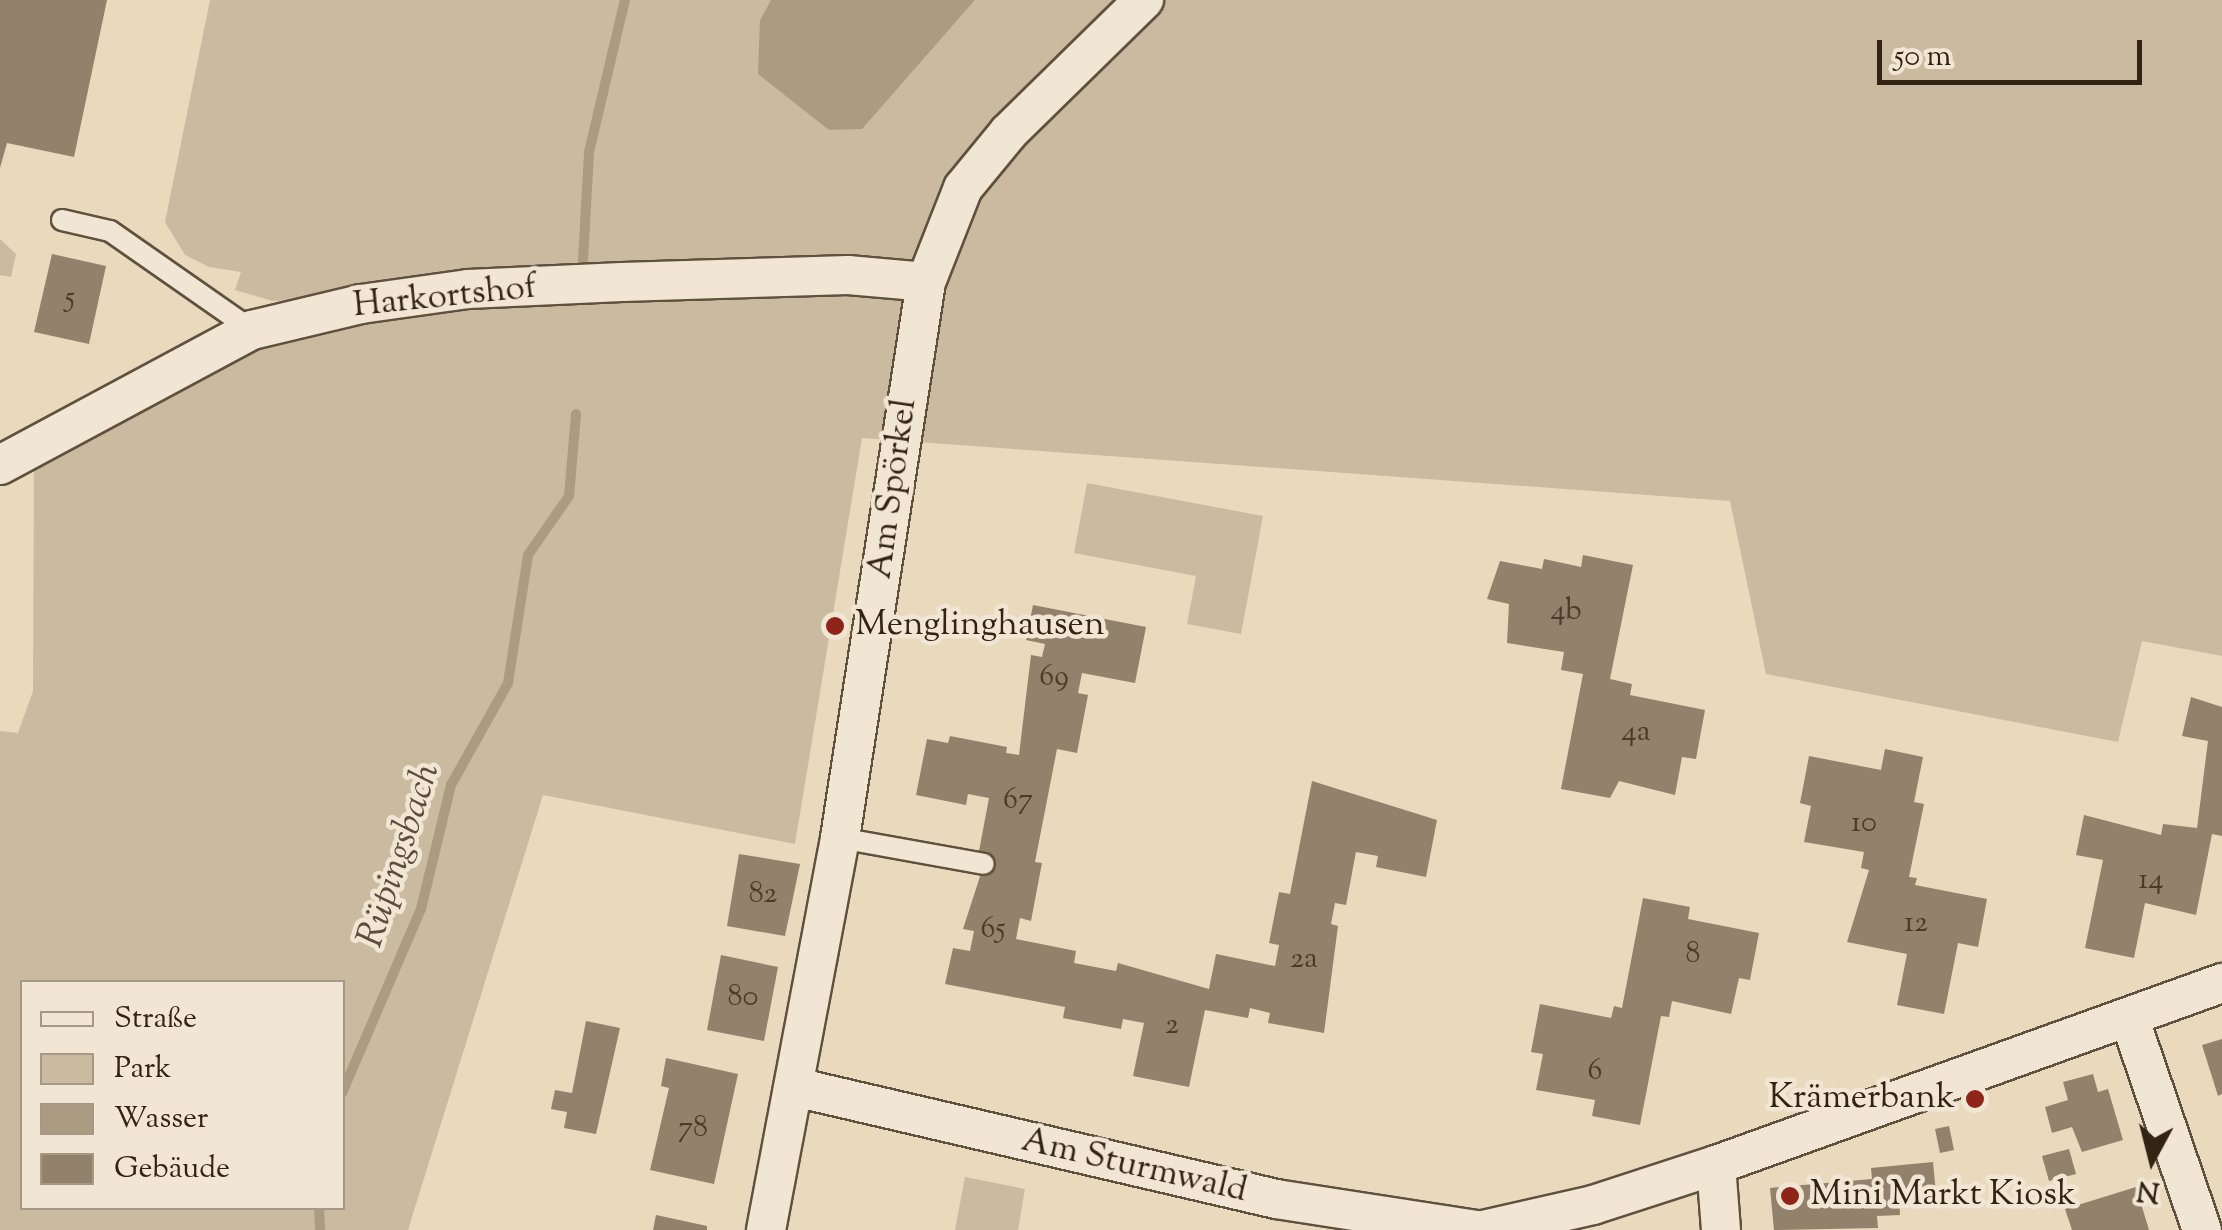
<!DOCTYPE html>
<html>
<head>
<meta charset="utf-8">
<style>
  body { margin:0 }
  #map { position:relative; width:2222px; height:1230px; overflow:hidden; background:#e9d9bd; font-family:"Sorts Mill Goudy",serif }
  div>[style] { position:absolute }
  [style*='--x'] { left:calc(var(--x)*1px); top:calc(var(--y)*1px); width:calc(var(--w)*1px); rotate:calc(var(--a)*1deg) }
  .green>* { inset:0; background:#cabaa0 }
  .water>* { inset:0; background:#ab9b83 }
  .stream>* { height:10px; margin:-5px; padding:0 5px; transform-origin:5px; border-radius:5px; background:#ab9b83 }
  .building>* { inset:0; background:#92826b }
  .roads { filter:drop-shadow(2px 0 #60503e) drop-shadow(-2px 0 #60503e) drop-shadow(0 2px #60503e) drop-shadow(0 -2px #60503e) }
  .lane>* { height:20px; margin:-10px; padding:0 10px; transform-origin:10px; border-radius:10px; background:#f1e6d4 }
  .street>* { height:38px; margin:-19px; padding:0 19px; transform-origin:19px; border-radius:19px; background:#f1e6d4 }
  .dots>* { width:28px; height:28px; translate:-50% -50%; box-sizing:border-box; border:5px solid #f1e6d4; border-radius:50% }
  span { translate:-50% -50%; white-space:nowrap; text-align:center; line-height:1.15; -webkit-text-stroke:9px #f1e6d4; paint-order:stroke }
  .number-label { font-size:30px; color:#4b3b29 }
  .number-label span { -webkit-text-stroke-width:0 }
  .street-label { font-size:35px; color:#332313 }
  .poi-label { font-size:35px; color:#332313 }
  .left { translate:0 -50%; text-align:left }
  .right { translate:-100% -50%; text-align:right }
  .water-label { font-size:38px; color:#5d4d3a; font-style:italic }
  .legend { position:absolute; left:20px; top:980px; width:325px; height:230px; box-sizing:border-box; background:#f1e6d4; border:2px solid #a59887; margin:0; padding:12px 18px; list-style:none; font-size:30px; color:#332313 }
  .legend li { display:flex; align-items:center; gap:20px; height:50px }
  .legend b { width:50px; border:2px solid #a59887 }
  .north { position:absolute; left:2102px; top:1110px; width:100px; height:100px; -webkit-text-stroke:8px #f1e6d4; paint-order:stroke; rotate:187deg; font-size:28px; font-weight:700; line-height:40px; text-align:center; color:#332313 }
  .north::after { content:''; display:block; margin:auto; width:35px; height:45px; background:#332313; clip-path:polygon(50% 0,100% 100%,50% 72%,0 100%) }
  .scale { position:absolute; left:1877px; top:40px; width:265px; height:45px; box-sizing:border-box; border:5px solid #332313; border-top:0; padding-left:12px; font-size:30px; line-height:35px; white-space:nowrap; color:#332313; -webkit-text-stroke:8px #f1e6d4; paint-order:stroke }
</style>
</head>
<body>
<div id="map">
  <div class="green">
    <i style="clip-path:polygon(evenodd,210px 0,771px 0,760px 20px,797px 103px,829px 130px,862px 128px,975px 0,2222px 0,2222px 656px,2142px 641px,2118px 742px,1766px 674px,1730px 501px,862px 438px,795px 844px,543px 795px,408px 1230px,0 1230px,0 731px,18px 733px,33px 691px,34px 453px,336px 298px,273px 301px,235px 290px,241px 272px,209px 267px,185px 255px,165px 222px,210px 0,22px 982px,342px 982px,342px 1208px,22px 1208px,22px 982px)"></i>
    <i style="clip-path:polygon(0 239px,16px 254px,11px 277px,0 275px)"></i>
    <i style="clip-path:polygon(1087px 483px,1263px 516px,1241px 634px,1187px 624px,1196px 576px,1074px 553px)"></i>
    <i style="clip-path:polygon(965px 1177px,1025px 1189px,1018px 1230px,955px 1230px)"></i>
  </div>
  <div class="water">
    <i style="clip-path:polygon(771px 0,975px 0,862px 129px,829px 130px,758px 74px,760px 20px)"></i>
  </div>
  <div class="stream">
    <i style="--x:583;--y:260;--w:108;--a:-86.8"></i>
    <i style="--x:589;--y:152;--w:156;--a:-76.7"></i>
    <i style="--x:342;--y:1093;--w:200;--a:-66.8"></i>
    <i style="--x:421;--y:909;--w:128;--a:-76.4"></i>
    <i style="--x:451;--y:785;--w:117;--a:-60.8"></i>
    <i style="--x:508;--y:683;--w:130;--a:-81.1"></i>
    <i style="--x:528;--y:555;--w:72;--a:-55.2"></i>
    <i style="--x:569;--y:496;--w:82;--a:-85.1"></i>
    <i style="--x:319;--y:1208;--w:22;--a:87"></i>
  </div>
  <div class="building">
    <i style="clip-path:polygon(0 0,107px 0,74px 157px,7px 143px,0 168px)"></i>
    <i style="clip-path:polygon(52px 254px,106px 266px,89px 344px,34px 332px)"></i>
    <i style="clip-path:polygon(1583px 555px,1633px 565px,1610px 679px,1632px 684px,1630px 695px,1705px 710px,1696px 759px,1682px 757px,1675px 795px,1619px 781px,1610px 798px,1561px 789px,1583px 674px,1561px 670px,1564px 652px,1507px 643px,1509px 604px,1487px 599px,1500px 561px,1542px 569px,1544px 559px,1581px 567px)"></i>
    <i style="clip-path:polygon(1033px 605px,1146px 627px,1135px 683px,1082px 673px,1078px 693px,1088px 695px,1077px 753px,1057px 749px,1035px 862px,1042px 863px,1031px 921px,1020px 918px,1016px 939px,1076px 951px,1074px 963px,1116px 971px,1118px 963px,1209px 989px,1216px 954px,1275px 966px,1279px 945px,1269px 943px,1279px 892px,1290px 894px,1312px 781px,1437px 820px,1426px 877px,1376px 867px,1378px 856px,1356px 852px,1346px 905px,1335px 903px,1331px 924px,1338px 926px,1324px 1033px,1268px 1023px,1270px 1013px,1250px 1008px,1248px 1018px,1205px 1010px,1189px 1087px,1133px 1076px,1144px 1023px,1123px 1019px,1121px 1029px,1063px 1018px,1065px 1007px,945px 984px,953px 948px,970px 951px,974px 931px,963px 929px,984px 864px,986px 853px,979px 851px,989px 798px,968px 794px,966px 805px,916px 795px,927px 739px,948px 743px,950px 736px,1007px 747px,1006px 753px,1019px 755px,1031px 655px,1042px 657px,1045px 644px,1026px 640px)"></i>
    <i style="clip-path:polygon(2191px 697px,2222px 707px,2222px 836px,2212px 834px,2196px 915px,2145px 903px,2134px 958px,2085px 948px,2103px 860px,2076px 855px,2084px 815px,2161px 835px,2163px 824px,2197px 828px,2208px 741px,2182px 736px)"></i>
    <i style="clip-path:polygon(1885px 749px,1923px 757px,1914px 802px,1924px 804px,1909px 877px,1917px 878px,1915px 885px,1987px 899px,1978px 947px,1958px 943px,1944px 1014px,1897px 1005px,1907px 954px,1847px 942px,1869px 870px,1861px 868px,1864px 852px,1804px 842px,1811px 806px,1800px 803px,1809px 756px,1881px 770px)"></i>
    <i style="clip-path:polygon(739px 854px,800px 864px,785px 936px,727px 926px)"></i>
    <i style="clip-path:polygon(1643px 898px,1690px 907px,1688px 919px,1759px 933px,1750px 980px,1739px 978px,1731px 1014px,1672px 1001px,1669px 1017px,1661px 1016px,1640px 1125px,1592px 1116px,1595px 1100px,1536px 1090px,1543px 1054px,1531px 1052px,1540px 1004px,1611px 1018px,1614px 1006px,1622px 1008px)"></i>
    <i style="clip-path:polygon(721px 955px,778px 967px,764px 1041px,707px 1030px)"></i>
    <i style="clip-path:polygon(586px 1021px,620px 1028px,596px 1134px,564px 1128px,567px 1112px,551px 1109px,555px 1090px,572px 1093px)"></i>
    <i style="clip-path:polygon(2222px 1039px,2222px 1094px,2218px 1096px,2202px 1045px)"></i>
    <i style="clip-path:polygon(666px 1058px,738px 1074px,714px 1184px,650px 1170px,669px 1088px,661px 1086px)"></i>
    <i style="clip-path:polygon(2093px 1074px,2098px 1092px,2108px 1089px,2123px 1140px,2082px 1152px,2072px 1127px,2052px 1133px,2045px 1107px,2068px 1100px,2063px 1082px)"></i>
    <i style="clip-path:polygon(1949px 1126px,1954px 1150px,1940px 1153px,1935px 1129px)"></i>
    <i style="clip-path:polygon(2069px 1149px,2076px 1174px,2049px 1181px,2042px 1156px)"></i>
    <i style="clip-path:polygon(1933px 1162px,1936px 1194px,1899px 1195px,1900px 1215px,1877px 1216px,1878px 1228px,1774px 1230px,1770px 1188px,1872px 1179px,1871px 1168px)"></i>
    <i style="clip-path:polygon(2136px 1187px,2149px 1230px,2072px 1230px,2065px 1209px)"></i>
    <i style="clip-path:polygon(656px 1215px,707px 1226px,707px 1230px,653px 1230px)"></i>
  </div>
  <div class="roads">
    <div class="lane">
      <i style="--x:62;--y:220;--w:49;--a:12.9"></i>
      <i style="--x:110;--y:231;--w:173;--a:34.9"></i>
      <i style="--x:840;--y:838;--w:146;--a:10.2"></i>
    </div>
    <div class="street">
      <i style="--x:0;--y:465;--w:286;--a:-28.2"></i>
      <i style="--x:252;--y:330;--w:112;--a:-13.4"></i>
      <i style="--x:361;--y:304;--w:108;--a:-8"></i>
      <i style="--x:468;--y:289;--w:154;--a:-2.6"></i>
      <i style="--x:622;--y:282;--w:226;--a:-1.8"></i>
      <i style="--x:848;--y:275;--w:78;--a:5.1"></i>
      <i style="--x:2129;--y:1017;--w:225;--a:71.1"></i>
      <i style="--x:795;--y:1087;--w:494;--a:13.1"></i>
      <i style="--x:1276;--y:1199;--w:203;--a:8.8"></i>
      <i style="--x:1716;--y:1165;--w:65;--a:85.6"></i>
      <i style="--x:766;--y:1230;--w:399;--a:-79.3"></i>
      <i style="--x:840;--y:838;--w:563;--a:-81.21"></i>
      <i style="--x:926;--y:282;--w:101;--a:-68.5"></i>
      <i style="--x:963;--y:188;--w:72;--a:-50.6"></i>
      <i style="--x:1009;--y:132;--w:189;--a:-44.4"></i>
      <i style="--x:1483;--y:1230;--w:113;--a:-12.8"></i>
      <i style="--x:1593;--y:1205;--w:129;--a:-18"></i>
      <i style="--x:1716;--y:1165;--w:538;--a:-19.78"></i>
    </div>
  </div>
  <div class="dots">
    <i style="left:835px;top:626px;background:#8f2418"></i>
    <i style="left:1975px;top:1099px;background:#8f2418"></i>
    <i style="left:1790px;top:1196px;background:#8f2418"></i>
  </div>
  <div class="number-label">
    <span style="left:70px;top:299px">5</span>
    <span style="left:1566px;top:612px">4b</span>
    <span style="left:1054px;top:678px">69</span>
    <span style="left:1636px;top:733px">4a</span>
    <span style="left:1018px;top:801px">67</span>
    <span style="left:1864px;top:824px">10</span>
    <span style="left:2151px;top:881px">14</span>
    <span style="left:763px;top:895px">82</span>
    <span style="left:1916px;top:924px">12</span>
    <span style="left:993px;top:930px">65</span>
    <span style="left:1693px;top:955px">8</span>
    <span style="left:1304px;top:960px">2a</span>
    <span style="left:743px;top:998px">80</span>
    <span style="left:1172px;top:1026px">2</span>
    <span style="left:1595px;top:1072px">6</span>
    <span style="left:693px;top:1129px">78</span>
  </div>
  <div class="street-label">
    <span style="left:445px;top:298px;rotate:-6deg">Harkortshof</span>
    <span style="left:894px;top:489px;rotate:-82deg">Am Spörkel</span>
    <span style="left:1134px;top:1167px;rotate:13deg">Am Sturmwald</span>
  </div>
  <div class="poi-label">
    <span class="left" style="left:855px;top:626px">Menglinghausen</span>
    <span class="right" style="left:1955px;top:1099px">Krämerbank</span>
    <span class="left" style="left:1810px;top:1196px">Mini Markt Kiosk</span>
  </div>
  <div class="water-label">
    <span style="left:401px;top:856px;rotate:-72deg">Rüpingsbach</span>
  </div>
  <ul class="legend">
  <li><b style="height:12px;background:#f1e6d4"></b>Straße</li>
  <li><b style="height:28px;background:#cabaa0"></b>Park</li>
  <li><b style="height:28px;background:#ab9b83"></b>Wasser</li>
  <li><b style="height:28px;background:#92826b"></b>Gebäude</li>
  </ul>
  <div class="north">N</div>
  <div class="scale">50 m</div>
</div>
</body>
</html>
